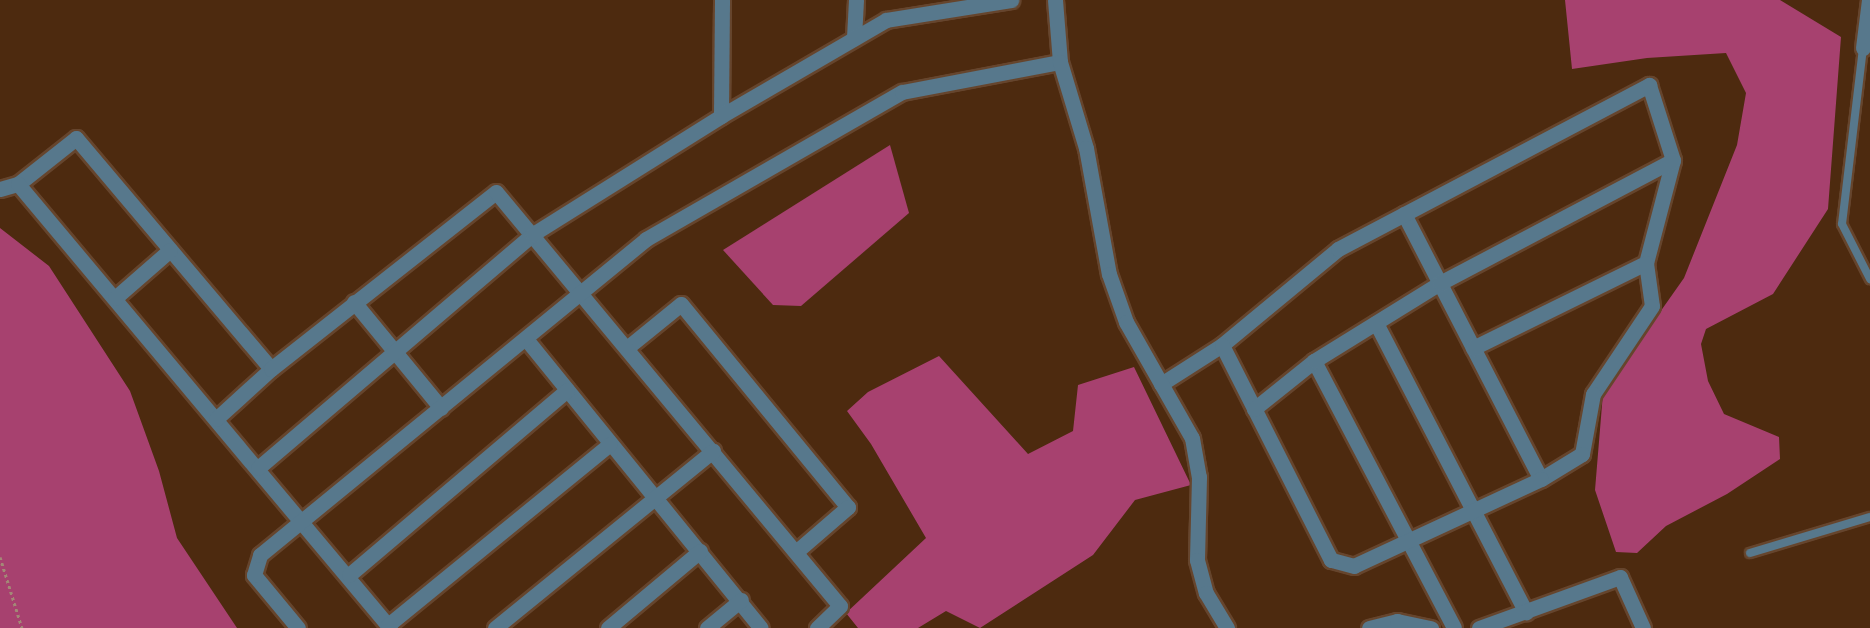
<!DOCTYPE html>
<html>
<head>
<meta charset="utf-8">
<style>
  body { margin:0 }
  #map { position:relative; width:1870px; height:628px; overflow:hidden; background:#4d2a0f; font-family:Merriweather,serif }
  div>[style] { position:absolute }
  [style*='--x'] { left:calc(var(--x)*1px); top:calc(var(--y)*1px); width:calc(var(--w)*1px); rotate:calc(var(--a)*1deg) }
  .forest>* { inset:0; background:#a7416f }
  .path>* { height:3px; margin-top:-1.5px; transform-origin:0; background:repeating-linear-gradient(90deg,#a38976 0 3px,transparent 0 6px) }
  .roads { filter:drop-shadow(2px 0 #66452d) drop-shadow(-2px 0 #66452d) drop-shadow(0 2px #66452d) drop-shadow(0 -2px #66452d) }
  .service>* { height:8px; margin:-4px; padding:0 4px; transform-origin:4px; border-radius:4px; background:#57788c }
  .minor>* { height:15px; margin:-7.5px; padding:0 7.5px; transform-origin:7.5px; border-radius:7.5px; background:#57788c }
  .tertiary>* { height:15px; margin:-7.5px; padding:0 7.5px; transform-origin:7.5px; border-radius:7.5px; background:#57788c }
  span { translate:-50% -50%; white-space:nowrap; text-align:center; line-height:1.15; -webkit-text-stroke:4.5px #422004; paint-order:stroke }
</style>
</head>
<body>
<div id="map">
  <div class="forest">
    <i style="clip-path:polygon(1565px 0,1780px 0,1841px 37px,1828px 209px,1773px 294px,1706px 329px,1701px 344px,1708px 381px,1724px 414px,1779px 437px,1780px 459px,1727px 494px,1666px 526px,1637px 553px,1616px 552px,1595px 490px,1603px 393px,1684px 278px,1737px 145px,1746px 93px,1726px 53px,1647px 58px,1572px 69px)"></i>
    <i style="clip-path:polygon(890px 145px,909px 213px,801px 306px,773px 305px,723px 250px)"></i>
    <i style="clip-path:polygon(0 228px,49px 266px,130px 391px,159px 471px,177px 538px,237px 628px,0 628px)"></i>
    <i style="clip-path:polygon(939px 356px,1028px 454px,1073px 431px,1078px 385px,1134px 367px,1191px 485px,1135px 500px,1093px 555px,980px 628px,946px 611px,918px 628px,858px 628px,846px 613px,926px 538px,871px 444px,847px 411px,868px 392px)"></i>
  </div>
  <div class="path">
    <i style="--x:0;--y:557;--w:74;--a:72.8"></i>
  </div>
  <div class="roads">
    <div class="service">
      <i style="--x:1863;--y:48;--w:177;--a:96.8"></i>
      <i style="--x:1842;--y:224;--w:62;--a:63"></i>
      <i style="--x:1750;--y:553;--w:125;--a:-16.7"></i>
    </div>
    <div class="minor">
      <i style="--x:854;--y:38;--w:38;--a:-87"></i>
      <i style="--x:1863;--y:48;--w:48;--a:-82.9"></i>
      <i style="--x:721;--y:116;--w:116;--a:-89.5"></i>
      <i style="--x:18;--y:184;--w:74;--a:-38.4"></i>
      <i style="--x:76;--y:138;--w:302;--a:49.8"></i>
      <i style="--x:0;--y:189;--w:19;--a:-16"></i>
      <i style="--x:18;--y:184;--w:579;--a:50.04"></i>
      <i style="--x:1404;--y:214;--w:298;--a:62.7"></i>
      <i style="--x:115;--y:298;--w:73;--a:-41.1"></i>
      <i style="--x:354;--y:302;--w:137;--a:50.6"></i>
      <i style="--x:1376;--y:323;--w:326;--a:62.6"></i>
      <i style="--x:526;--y:339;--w:372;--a:50.9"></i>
      <i style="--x:628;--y:347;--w:68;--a:-39.1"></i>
      <i style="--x:681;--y:304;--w:263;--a:50.6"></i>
      <i style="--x:848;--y:507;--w:67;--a:139.2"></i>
      <i style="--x:1473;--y:348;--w:193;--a:-26.2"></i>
      <i style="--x:1314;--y:361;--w:301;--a:62.3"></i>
      <i style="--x:1161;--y:384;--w:72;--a:-32.6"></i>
      <i style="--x:1222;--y:345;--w:151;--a:-39.6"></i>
      <i style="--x:1338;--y:249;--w:352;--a:-27.8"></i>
      <i style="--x:1649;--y:85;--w:79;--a:72.3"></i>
      <i style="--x:1673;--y:160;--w:106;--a:104.7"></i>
      <i style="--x:1646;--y:263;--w:43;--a:82.1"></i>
      <i style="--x:1652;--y:306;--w:106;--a:123.8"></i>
      <i style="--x:1593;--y:394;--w:61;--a:100.4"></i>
      <i style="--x:1582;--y:454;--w:48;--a:148.6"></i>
      <i style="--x:1541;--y:479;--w:206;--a:155.1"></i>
      <i style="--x:1354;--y:566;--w:24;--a:-165"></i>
      <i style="--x:1331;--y:560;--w:241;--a:-116.9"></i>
      <i style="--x:1254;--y:409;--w:77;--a:-38.7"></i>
      <i style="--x:1314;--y:361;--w:148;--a:-31.8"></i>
      <i style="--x:1440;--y:283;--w:263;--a:-27.8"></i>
      <i style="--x:216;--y:419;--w:74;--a:-42.3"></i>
      <i style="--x:271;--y:369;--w:286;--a:-38.2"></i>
      <i style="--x:496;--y:192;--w:538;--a:50.28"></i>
      <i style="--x:840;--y:606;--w:32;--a:136"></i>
      <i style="--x:258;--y:468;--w:361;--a:-40.4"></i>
      <i style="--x:533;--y:234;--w:222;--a:-32.1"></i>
      <i style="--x:721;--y:116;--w:191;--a:-30.2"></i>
      <i style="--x:886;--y:20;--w:127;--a:-9.1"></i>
      <i style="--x:349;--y:575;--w:286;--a:-40.3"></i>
      <i style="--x:388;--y:625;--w:286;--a:-39.2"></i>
      <i style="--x:298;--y:628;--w:69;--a:-129.7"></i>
      <i style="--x:254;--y:575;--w:21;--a:-73"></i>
      <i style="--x:260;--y:555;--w:499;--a:-39.3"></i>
      <i style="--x:646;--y:239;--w:295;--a:-29.9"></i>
      <i style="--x:902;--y:92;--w:161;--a:-10.8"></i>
      <i style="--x:495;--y:628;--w:281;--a:-39.1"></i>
      <i style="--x:608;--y:628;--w:120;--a:-39.9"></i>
      <i style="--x:707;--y:628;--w:44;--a:-39.5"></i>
      <i style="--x:1369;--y:628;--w:29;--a:-14"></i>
      <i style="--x:1397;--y:621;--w:35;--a:12"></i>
      <i style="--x:1479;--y:628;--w:150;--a:-19.9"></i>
      <i style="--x:1620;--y:577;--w:56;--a:65.7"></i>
    </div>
    <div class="tertiary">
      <i style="--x:1055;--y:0;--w:62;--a:85.4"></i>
      <i style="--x:1060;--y:62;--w:90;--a:73.2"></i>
      <i style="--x:1086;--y:148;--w:128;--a:79.7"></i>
      <i style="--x:1109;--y:274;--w:51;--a:70.5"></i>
      <i style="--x:1126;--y:322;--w:133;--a:60.4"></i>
      <i style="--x:1192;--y:438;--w:40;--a:80"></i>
      <i style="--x:1199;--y:477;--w:83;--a:91.4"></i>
      <i style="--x:1197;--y:560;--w:34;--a:75"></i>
      <i style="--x:1206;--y:593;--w:41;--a:59"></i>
    </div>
  </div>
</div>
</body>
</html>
